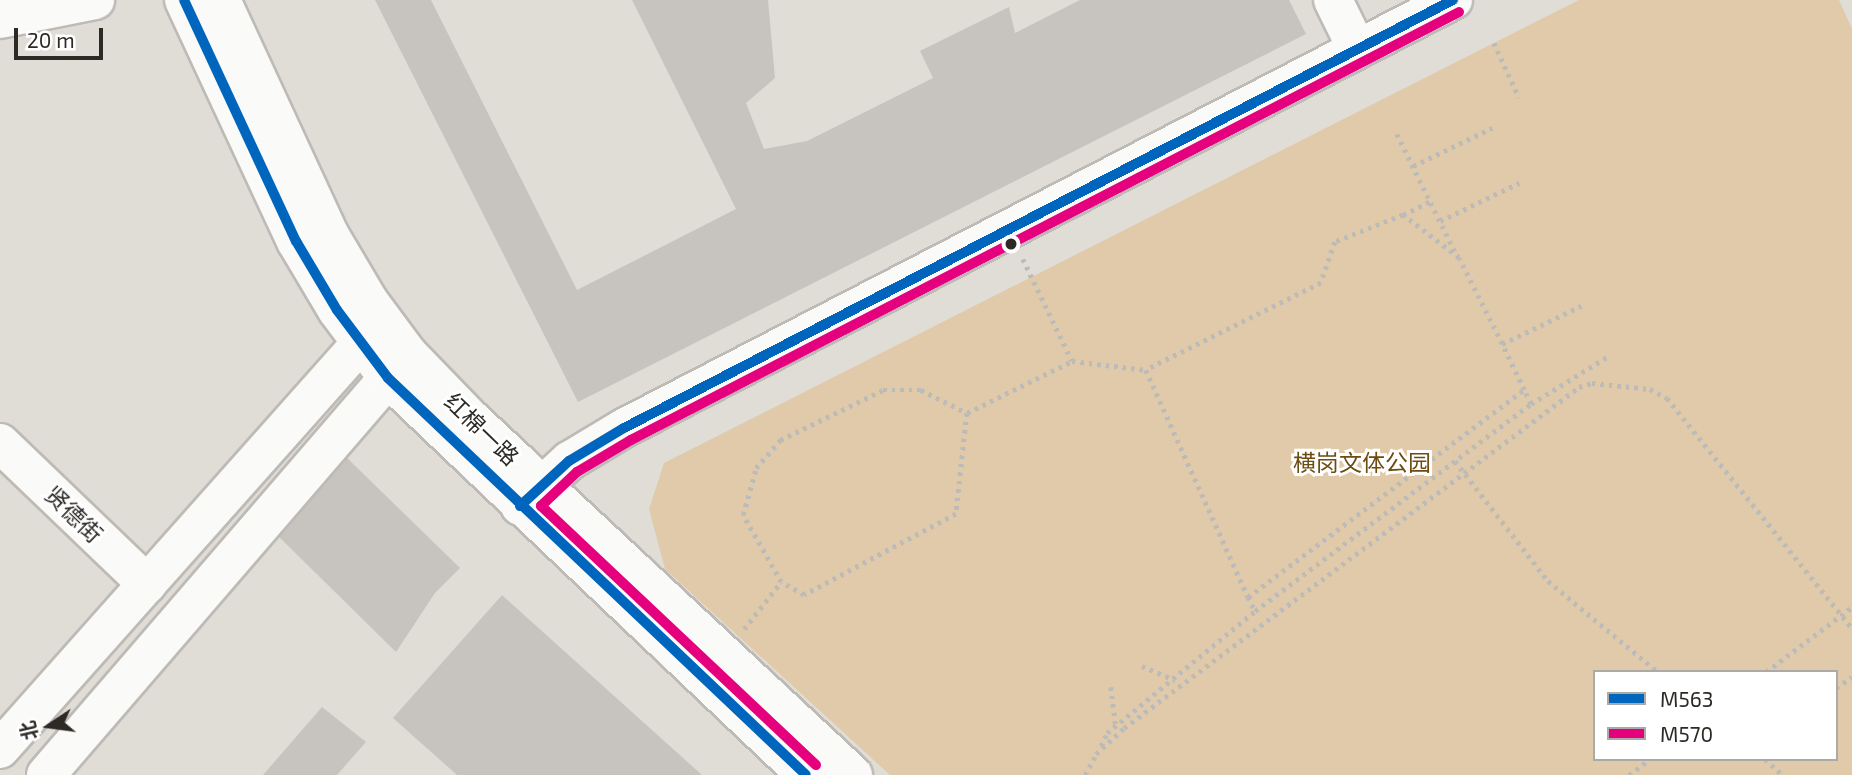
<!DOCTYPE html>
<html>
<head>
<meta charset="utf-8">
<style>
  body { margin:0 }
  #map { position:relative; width:1852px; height:775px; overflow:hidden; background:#e0dcd6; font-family:"Exo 2","Noto Sans SC",sans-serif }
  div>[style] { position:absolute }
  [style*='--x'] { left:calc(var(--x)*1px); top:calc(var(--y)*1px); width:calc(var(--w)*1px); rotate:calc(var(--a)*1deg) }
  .green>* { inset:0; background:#e1caa9 }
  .building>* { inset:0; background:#c7c4bf }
  .path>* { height:4.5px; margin-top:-2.25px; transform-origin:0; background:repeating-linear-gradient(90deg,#bdbbb8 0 3.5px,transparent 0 8.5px) }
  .roads { filter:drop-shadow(2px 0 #bebab6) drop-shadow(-2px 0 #bebab6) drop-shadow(0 2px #bebab6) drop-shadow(0 -2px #bebab6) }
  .minor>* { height:38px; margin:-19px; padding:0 19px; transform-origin:19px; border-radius:19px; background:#fafaf9 }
  .major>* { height:38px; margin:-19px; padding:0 19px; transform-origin:19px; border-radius:19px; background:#fafaf9 }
  .bus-1>* { height:10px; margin:-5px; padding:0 5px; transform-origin:5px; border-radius:5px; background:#0065bd }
  .bus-2>* { height:10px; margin:-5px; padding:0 5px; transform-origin:5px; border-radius:5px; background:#e5007d }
  .dots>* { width:19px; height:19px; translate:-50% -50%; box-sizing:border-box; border:4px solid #fff; border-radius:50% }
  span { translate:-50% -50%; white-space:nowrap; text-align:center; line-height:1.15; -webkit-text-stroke:6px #fff; paint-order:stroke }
  .street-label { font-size:23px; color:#2d2a26 }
  .park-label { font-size:23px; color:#6d4c11 }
  .legend { position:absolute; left:1593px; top:670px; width:245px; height:91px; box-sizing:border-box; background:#fff; border:2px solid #abaaa8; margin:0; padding:9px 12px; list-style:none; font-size:21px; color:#2d2a26 }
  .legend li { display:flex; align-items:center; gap:14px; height:35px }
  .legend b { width:35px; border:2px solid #abaaa8 }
  .north { position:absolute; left:14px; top:691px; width:70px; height:70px; -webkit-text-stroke:5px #fff; paint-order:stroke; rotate:257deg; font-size:19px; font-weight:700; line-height:28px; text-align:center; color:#2d2a26 }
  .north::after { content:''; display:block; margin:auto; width:24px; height:32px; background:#2d2a26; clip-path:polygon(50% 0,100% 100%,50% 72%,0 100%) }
  .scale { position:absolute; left:14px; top:28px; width:89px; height:32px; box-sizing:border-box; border:4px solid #2d2a26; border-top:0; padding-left:9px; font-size:21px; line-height:24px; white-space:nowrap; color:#2d2a26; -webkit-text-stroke:5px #fff; paint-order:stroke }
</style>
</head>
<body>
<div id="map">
  <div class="green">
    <i style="clip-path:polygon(evenodd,1579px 0,1839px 0,1852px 29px,1852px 775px,890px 775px,665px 569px,649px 509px,664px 463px,1579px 0,1595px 672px,1836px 672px,1836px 759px,1595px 759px,1595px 672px)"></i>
  </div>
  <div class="building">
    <i style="clip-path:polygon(375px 0,431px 0,577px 290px,736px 209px,632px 0,768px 0,775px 78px,746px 103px,764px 149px,807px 141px,933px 78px,920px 51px,1009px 7px,1015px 33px,1080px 0,1289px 0,1306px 34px,578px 402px)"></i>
    <i style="clip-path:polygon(344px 455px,460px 568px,435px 593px,396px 652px,272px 530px)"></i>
    <i style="clip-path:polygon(502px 595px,702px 775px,457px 775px,393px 718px)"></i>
    <i style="clip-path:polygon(322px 707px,366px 742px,337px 775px,263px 775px)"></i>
  </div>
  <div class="path">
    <i style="--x:1494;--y:43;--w:60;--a:65.2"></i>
    <i style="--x:1397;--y:134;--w:136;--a:63.8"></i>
    <i style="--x:1413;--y:166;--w:88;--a:-25.7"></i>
    <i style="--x:1403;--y:215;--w:30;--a:-27"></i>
    <i style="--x:1440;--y:221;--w:88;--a:-25.7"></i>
    <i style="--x:1023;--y:259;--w:113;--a:64.3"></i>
    <i style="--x:1072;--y:361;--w:75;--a:6.9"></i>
    <i style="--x:1502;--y:344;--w:88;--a:-25.7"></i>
    <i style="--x:1531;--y:404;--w:89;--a:-31.7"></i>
    <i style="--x:967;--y:413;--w:102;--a:96.2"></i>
    <i style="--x:956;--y:514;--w:172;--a:151.9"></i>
    <i style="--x:804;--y:595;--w:26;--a:-151"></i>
    <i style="--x:781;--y:582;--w:77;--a:-119.6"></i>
    <i style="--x:743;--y:515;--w:49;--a:-74.5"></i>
    <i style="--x:756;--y:468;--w:37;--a:-49"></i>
    <i style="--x:780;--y:440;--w:114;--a:-25.9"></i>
    <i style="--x:883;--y:390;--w:38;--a:0"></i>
    <i style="--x:921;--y:390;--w:51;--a:26.6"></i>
    <i style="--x:967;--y:413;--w:117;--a:-26.3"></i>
    <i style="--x:1455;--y:461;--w:152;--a:52.2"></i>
    <i style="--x:1548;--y:581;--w:143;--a:39.6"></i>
    <i style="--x:1248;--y:597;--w:16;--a:63"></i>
    <i style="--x:1255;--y:611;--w:345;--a:-36.9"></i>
    <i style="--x:1531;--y:404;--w:16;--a:-117"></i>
    <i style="--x:1524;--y:390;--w:51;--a:-115.6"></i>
    <i style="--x:1502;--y:344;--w:96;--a:-116.6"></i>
    <i style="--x:1459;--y:258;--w:71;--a:-142.5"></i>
    <i style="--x:1403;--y:215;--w:73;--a:158.3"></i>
    <i style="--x:1335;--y:242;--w:43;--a:108.9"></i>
    <i style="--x:1321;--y:283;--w:195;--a:153.6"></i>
    <i style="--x:1146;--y:370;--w:249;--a:65.8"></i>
    <i style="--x:1248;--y:597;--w:345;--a:-36.9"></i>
    <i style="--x:744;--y:629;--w:60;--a:-51.8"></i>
    <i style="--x:1142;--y:666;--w:36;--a:23"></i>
    <i style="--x:1766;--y:672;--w:108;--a:-37.1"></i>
    <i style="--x:1111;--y:687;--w:38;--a:83"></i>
    <i style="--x:1836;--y:688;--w:19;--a:-35"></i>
    <i style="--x:1101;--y:746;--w:14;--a:-65"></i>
    <i style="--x:1107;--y:733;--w:192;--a:-39.5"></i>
    <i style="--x:1765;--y:759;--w:24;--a:42"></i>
    <i style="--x:1085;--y:775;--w:24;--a:-62"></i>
    <i style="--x:1096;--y:754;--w:38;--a:-43"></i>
    <i style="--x:1124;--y:728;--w:569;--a:-36.85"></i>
    <i style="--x:1579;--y:387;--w:14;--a:-17"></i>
    <i style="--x:1592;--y:383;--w:58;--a:5.9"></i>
    <i style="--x:1650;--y:389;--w:19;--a:28"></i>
    <i style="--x:1667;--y:398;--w:295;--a:51.2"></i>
    <i style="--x:1629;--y:775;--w:26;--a:-37"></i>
  </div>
  <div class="roads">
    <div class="minor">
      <i style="--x:1333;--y:0;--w:55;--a:63.9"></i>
      <i style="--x:0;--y:19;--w:97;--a:-11.3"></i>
      <i style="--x:0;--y:443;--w:204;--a:43.8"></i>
      <i style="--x:520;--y:506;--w:67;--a:-42.6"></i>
      <i style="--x:569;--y:461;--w:64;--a:-31"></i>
      <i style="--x:624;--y:428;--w:933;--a:-27.31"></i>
      <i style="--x:0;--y:749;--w:543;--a:-48.36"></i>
      <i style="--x:46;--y:775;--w:524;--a:-49.26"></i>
    </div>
    <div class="major">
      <i style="--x:184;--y:0;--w:266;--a:65.1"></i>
      <i style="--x:296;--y:241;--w:80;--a:59.3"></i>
      <i style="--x:337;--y:310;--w:85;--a:53.1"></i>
      <i style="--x:388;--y:378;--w:576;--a:43.52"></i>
      <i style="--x:221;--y:0;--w:258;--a:65.2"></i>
      <i style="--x:329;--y:234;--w:77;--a:59.4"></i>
      <i style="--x:368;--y:300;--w:67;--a:53.5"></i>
      <i style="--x:408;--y:354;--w:88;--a:45.9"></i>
      <i style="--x:469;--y:417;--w:525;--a:42.99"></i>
    </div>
  </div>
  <div class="bus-1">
    <i style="--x:184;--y:0;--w:266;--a:65.1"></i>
    <i style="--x:296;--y:241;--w:80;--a:59.3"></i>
    <i style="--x:337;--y:310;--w:85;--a:53.1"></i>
    <i style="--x:388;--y:378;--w:576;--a:43.52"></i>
    <i style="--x:520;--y:506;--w:67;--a:-42.6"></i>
    <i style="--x:569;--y:461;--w:64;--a:-31"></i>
    <i style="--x:624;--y:428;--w:933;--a:-27.31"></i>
  </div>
  <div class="bus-2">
    <i style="--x:816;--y:765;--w:378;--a:-136.7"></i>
    <i style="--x:541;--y:506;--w:50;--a:-43.4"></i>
    <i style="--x:577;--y:472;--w:63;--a:-30.7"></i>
    <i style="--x:631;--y:440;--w:932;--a:-27.33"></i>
  </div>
  <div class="dots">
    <i style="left:1011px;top:244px;background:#2d2a26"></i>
  </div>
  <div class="street-label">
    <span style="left:482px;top:429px;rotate:44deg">红棉一路</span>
    <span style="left:74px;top:514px;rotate:44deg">贤德街</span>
  </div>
  <div class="park-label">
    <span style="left:1362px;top:462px">横岗文体公园</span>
  </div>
  <ul class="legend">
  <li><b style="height:9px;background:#0065bd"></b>M563</li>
  <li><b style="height:9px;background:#e5007d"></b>M570</li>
  </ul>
  <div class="north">北</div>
  <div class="scale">20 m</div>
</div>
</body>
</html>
